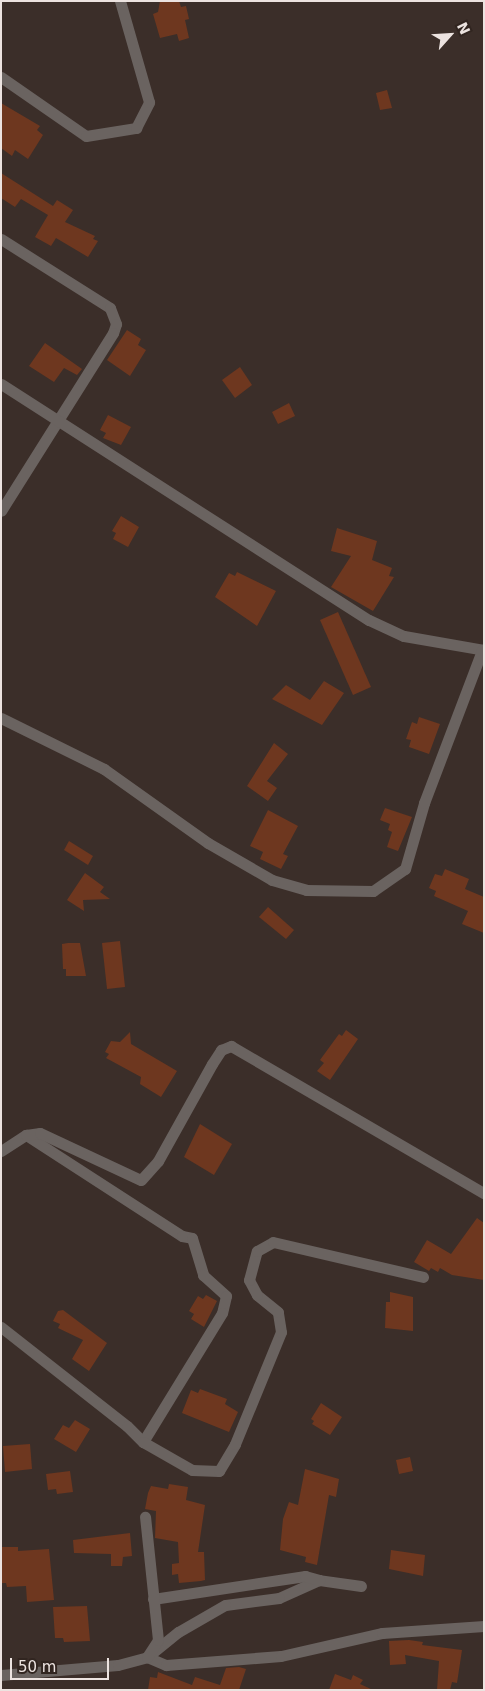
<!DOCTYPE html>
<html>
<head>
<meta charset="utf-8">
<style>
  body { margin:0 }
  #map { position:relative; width:485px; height:1691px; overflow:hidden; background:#3b2e29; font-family:"DejaVu Sans",sans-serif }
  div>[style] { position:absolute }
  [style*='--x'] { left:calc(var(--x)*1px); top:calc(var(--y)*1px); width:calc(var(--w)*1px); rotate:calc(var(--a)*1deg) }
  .building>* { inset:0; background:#6e371f }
  .minor>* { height:11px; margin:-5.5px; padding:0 5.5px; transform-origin:5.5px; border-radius:5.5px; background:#6a6360 }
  span { translate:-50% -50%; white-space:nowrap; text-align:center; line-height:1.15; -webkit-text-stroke:4px #312520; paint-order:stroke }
  .frame { position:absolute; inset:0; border:2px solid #ece3e0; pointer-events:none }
  .north { position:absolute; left:425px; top:10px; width:50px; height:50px; -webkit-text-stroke:4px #312520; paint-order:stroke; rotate:64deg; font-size:14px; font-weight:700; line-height:20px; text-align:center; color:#ece3e0 }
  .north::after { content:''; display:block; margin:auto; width:18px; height:22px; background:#ece3e0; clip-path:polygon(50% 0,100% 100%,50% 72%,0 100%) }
  .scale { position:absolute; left:10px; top:1658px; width:99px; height:22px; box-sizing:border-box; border:2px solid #ece3e0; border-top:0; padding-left:6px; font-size:15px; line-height:18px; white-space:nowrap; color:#ece3e0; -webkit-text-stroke:4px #312520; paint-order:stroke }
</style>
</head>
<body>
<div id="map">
  <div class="building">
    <i style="clip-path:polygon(160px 1px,179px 1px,181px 7px,186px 6px,189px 19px,185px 20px,189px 38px,179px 41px,177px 34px,160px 38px,153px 14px,158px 12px)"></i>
    <i style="clip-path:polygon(387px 90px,392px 108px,380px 110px,376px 93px)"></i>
    <i style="clip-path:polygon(1px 103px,40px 126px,37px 130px,43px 135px,28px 159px,15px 150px,12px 156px,1px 148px)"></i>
    <i style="clip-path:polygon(1px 173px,53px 206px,57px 200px,73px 210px,65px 222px,95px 236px,93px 239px,98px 241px,88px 257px,56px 238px,51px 246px,35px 237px,48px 215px,21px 199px,15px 207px,1px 198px)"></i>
    <i style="clip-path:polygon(127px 330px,141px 339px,138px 345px,146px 350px,130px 376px,107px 360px)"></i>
    <i style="clip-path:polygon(45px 343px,82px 369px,77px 375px,64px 368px,54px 382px,29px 366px)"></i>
    <i style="clip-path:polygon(240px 367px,252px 385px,235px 398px,222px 380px)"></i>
    <i style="clip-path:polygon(289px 403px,295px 416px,278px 424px,272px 412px)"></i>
    <i style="clip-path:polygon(108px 415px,131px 427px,121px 445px,103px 438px,106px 433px,100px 430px)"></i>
    <i style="clip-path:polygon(121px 516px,139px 527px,128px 547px,113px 539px,116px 533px,112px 531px)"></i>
    <i style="clip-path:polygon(337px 528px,377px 541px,372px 560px,392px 568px,389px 576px,394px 577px,373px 611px,331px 587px,351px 556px,331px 551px)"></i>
    <i style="clip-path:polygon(237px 572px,276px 591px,257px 626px,215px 597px,229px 573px,235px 576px)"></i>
    <i style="clip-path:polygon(338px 612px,371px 687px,353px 695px,320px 620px)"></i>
    <i style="clip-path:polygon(324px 681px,344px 693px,322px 725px,272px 699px,286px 685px,310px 700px)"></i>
    <i style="clip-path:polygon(419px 717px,440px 724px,429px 754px,409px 747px,411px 740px,406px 739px,412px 722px,417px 724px)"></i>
    <i style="clip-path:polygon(274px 743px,288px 754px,267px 781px,277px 788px,268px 801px,247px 786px)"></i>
    <i style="clip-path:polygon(385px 808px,412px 817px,398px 851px,387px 847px,392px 832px,388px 830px,390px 824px,380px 820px)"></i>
    <i style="clip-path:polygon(268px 810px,298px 826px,283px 854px,288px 856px,281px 869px,260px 859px,263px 852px,250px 846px)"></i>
    <i style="clip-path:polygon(69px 841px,93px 856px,88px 865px,64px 850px)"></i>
    <i style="clip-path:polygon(445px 869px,469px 879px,465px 889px,484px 897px,484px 933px,462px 924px,468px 911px,434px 896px,436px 891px,429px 888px,435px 874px,442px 876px)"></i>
    <i style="clip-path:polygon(85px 873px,104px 887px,100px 892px,110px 899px,83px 900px,84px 911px,67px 900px)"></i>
    <i style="clip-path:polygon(268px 907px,294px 930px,286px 939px,259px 917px)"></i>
    <i style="clip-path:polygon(120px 941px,125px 987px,107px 989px,102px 943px)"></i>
    <i style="clip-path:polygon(68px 943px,80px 943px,86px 976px,66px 976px,66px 969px,63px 969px,62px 944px)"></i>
    <i style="clip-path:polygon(346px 1030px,358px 1039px,330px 1080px,317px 1071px,324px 1063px,320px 1060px,339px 1034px,342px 1036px)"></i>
    <i style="clip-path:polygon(130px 1032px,131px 1044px,177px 1071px,161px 1097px,140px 1084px,141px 1077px,106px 1058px,109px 1054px,105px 1052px,111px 1041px,120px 1042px)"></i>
    <i style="clip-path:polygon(200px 1124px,232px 1144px,214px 1175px,184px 1157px)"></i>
    <i style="clip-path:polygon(477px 1218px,484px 1223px,484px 1280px,452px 1275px,440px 1268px,438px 1272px,431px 1268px,429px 1271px,414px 1262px,427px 1240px,451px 1254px)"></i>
    <i style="clip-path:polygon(390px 1292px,413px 1297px,413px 1331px,385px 1328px,386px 1302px,390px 1302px)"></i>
    <i style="clip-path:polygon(206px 1295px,217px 1301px,204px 1327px,191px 1319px,194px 1314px,189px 1311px,198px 1296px,203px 1299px)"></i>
    <i style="clip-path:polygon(63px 1310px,107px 1343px,89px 1371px,72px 1359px,83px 1340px,58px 1328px,60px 1324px,53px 1321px,58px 1311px)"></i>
    <i style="clip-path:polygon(200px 1389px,227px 1399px,225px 1404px,238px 1412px,229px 1432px,182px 1413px,191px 1390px,198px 1393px)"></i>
    <i style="clip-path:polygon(321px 1403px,342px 1417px,330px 1435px,312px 1424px,314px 1421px,311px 1419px)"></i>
    <i style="clip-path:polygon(75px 1420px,90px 1429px,76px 1452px,54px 1439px,63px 1425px,69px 1428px)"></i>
    <i style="clip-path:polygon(30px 1444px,32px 1469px,5px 1472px,3px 1446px)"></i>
    <i style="clip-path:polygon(410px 1457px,413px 1471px,399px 1474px,396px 1460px)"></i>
    <i style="clip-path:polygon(305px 1469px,339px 1479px,336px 1497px,329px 1495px,317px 1565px,305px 1562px,306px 1557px,280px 1550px,283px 1519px,289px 1502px,298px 1505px)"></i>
    <i style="clip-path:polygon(70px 1471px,73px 1492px,57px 1494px,56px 1489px,48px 1490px,46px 1474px)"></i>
    <i style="clip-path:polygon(169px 1484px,188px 1487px,186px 1500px,205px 1505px,198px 1552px,204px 1552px,205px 1580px,201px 1581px,179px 1583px,178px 1574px,172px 1575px,172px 1564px,179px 1563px,178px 1542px,155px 1538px,156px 1511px,145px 1509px,148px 1493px,151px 1486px,168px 1489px)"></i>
    <i style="clip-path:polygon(130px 1533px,132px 1556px,123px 1557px,122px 1566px,111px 1566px,111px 1554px,74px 1553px,73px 1540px)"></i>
    <i style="clip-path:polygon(1px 1547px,18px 1547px,18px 1551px,49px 1549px,54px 1600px,27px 1602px,26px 1586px,7px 1587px,6px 1583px,1px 1583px)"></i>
    <i style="clip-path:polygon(391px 1550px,425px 1555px,423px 1576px,389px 1569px)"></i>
    <i style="clip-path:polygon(87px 1606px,90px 1641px,64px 1642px,63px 1638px,55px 1638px,53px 1607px)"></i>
    <i style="clip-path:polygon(409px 1640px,423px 1642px,422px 1645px,462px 1650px,457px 1683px,452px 1682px,450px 1690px,437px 1690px,439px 1661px,405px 1655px,406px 1664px,390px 1665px,389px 1641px)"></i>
    <i style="clip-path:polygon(239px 1667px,246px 1669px,239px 1690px,148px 1690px,150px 1677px,157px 1678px,158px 1672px,192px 1685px,195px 1677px,220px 1685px,226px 1668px)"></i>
    <i style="clip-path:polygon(335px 1674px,351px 1680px,353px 1675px,363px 1680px,360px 1684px,373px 1690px,329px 1690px)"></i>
  </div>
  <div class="minor">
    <i style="--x:1;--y:77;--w:103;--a:34.8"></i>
    <i style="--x:86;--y:136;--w:51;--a:-9.1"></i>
    <i style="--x:136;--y:128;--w:29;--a:-63"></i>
    <i style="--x:149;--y:102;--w:105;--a:-106"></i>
    <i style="--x:1;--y:239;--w:129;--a:32.3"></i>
    <i style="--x:110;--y:308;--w:17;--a:69"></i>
    <i style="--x:116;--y:324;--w:9;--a:108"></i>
    <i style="--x:113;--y:333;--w:210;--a:122.2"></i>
    <i style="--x:1;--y:384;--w:437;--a:32.7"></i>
    <i style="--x:369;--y:620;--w:38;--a:25"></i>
    <i style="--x:404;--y:636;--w:81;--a:9.9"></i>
    <i style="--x:1;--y:718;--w:115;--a:26.3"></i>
    <i style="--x:104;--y:769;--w:128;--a:35.4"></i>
    <i style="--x:208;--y:843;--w:74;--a:30"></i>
    <i style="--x:272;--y:880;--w:35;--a:16"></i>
    <i style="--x:306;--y:890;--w:67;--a:0.9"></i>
    <i style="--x:373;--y:891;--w:39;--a:-35"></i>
    <i style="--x:405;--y:869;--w:69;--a:-73.9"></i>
    <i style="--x:424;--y:803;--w:164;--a:-69.2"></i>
    <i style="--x:26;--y:1135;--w:186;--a:32.9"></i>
    <i style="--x:182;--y:1236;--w:10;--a:11"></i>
    <i style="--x:192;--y:1238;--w:39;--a:73"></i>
    <i style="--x:203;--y:1275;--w:31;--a:42"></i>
    <i style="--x:226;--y:1296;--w:17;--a:103"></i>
    <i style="--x:222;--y:1313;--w:151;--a:121.5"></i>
    <i style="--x:1;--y:1151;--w:30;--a:-33"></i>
    <i style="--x:26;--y:1135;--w:14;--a:-8"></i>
    <i style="--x:40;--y:1133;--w:111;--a:25"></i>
    <i style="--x:141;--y:1180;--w:25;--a:-48"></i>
    <i style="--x:158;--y:1161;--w:111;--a:-60.9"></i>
    <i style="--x:212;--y:1064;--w:17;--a:-57"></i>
    <i style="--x:221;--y:1050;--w:11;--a:-22"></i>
    <i style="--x:231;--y:1046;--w:293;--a:30.2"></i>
    <i style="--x:1;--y:1327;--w:160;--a:38.2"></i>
    <i style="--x:127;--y:1426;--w:23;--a:45"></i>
    <i style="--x:143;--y:1442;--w:56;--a:29.7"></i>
    <i style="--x:192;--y:1470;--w:27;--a:2"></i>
    <i style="--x:219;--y:1471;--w:31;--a:-59"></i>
    <i style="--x:235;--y:1444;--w:121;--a:-67.7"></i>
    <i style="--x:281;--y:1332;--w:20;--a:-99"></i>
    <i style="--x:278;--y:1312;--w:27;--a:-141"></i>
    <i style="--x:257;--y:1295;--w:17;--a:-118"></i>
    <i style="--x:249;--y:1280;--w:30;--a:-75"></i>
    <i style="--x:257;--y:1251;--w:18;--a:-29"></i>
    <i style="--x:273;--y:1242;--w:154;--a:13.1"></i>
    <i style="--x:361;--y:1586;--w:42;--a:-171.9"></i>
    <i style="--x:319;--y:1580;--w:44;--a:155.8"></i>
    <i style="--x:279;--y:1598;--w:54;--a:172.6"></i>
    <i style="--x:225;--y:1605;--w:54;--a:150.1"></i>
    <i style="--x:178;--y:1632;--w:40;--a:141"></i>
    <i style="--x:147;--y:1657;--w:21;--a:23"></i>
    <i style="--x:166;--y:1665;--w:115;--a:-4.5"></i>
    <i style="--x:281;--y:1656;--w:104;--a:-12.8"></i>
    <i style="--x:382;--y:1633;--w:102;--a:-3.9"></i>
    <i style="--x:153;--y:1599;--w:154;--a:-8.6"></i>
    <i style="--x:305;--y:1576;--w:15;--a:16"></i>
    <i style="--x:1;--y:1675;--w:117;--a:-4.9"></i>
    <i style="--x:118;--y:1665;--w:30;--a:-15"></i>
    <i style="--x:147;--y:1657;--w:20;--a:-57"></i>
    <i style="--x:158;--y:1640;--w:124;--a:-96"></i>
  </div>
  <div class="frame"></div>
  <div class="north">N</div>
  <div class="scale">50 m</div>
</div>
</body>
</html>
